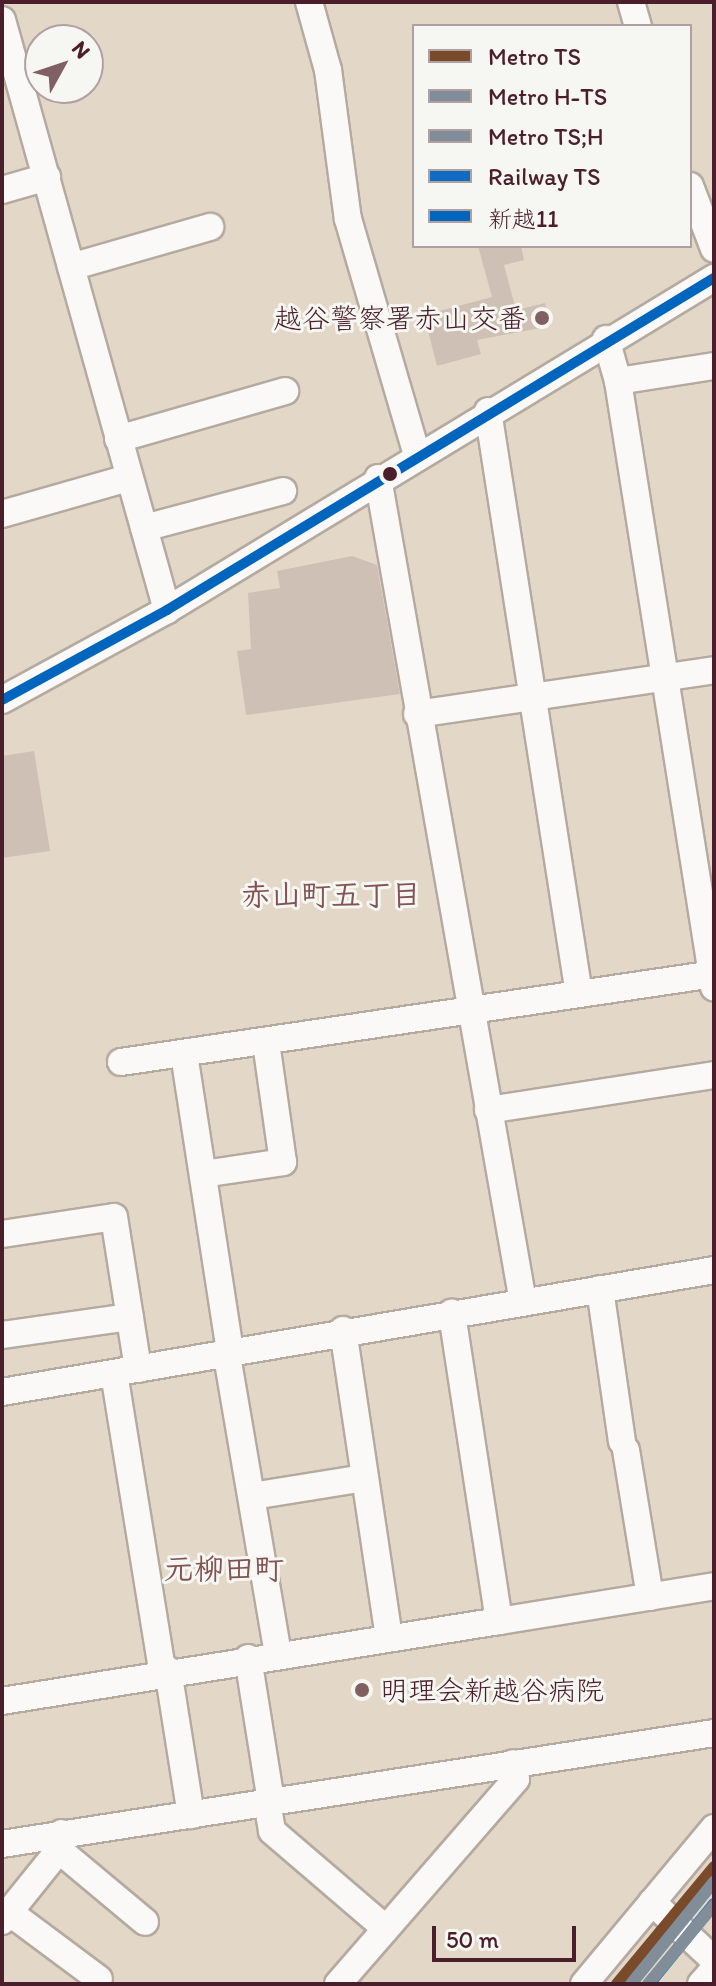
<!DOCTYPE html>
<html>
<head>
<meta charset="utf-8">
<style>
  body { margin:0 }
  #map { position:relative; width:716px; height:1986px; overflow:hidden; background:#e3d8c7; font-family:Itim,"Klee One",sans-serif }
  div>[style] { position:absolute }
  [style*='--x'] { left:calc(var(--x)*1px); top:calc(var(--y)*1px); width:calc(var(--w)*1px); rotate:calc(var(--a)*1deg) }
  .building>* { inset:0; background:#cfc0b5 }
  .roads { filter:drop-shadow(2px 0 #b5aaa0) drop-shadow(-2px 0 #b5aaa0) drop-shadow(0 2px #b5aaa0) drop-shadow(0 -2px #b5aaa0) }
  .minor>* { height:26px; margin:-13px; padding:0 13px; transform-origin:13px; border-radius:13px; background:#fbf9f7 }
  .bus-1>* { height:10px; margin:-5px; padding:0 5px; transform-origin:5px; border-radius:5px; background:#0065bd }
  .rail-1>* { height:12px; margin:-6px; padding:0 6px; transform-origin:6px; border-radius:6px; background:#0f6cc3 }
  .metro-1>* { height:12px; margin:-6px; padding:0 6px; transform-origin:6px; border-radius:6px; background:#7a4b2a }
  .metro-2>* { height:12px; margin:-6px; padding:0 6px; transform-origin:6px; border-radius:6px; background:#818e9a }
  .metro-3>* { height:12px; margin:-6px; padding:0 6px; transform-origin:6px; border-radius:6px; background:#818e9a }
  .dots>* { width:22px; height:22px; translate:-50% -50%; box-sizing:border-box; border:4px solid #f6f6f2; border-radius:50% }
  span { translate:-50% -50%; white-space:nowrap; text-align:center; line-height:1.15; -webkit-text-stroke:6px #f6f6f2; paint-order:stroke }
  .poi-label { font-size:28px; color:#4a1f2b }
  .right { translate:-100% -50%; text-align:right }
  .left { translate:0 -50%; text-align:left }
  .neighbourhood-label { font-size:30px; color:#815354; font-weight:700 }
  .frame { position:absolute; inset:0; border:4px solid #4a1f2b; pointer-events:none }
  .legend { position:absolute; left:412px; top:24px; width:280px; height:224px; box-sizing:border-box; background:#f6f6f2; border:2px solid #b1a0a2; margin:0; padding:10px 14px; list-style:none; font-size:24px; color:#4a1f2b }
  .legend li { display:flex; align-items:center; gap:16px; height:40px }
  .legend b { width:40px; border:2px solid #b1a0a2 }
  .north { position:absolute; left:24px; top:24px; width:80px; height:80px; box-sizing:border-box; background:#f6f6f2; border:2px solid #b1a0a2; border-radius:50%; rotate:50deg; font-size:22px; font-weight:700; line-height:32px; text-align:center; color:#4a1f2b }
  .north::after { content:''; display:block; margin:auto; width:28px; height:36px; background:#806062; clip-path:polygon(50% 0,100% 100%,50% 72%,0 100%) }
  .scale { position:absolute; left:432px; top:1926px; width:144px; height:36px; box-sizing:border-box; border:4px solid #4a1f2b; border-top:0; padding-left:10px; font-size:24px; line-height:28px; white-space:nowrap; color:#4a1f2b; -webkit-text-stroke:6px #f6f6f2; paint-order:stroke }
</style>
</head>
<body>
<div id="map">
  <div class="building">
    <i style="clip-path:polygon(478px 246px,521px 246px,524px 260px,504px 265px,516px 310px,545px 303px,551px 326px,477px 340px,481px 354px,437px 366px,424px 315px,492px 297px)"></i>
    <i style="clip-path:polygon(352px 556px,377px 565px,400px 694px,246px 715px,237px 651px,251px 649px,248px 593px,280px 588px,277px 571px)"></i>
    <i style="clip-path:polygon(34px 751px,50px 851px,2px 858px,2px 756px)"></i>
  </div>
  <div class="roads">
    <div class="minor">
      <i style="--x:309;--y:2;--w:71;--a:74.4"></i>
      <i style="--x:328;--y:70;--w:150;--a:82.4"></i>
      <i style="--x:348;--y:219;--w:246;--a:73.7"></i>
      <i style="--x:631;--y:2;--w:25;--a:74"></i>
      <i style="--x:2;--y:20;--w:613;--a:74.38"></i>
      <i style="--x:690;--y:186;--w:67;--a:69.1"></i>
      <i style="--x:2;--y:190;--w:47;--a:-16.1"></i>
      <i style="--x:71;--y:267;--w:145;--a:-16.1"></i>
      <i style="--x:606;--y:339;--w:44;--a:74.1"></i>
      <i style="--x:618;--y:381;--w:614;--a:81"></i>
      <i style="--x:618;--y:381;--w:97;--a:-8.9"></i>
      <i style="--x:488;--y:411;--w:590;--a:81.13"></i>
      <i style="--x:118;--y:439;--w:174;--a:-16"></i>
      <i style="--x:378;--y:478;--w:837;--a:80.02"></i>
      <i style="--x:2;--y:514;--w:131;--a:-15.9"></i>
      <i style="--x:144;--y:528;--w:144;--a:-14.9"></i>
      <i style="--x:2;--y:700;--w:188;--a:-28.6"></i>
      <i style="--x:167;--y:610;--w:640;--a:-31.26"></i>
      <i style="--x:417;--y:714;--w:300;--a:-8.4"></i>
      <i style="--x:184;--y:1054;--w:300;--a:81.2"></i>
      <i style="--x:121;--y:1062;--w:599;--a:-8.44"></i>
      <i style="--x:488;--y:1110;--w:229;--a:-8.8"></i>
      <i style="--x:203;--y:1174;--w:81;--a:-8.5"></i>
      <i style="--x:283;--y:1162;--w:120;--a:-98.1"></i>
      <i style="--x:2;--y:1234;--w:113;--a:-8.6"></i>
      <i style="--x:114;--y:1217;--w:154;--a:81"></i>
      <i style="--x:600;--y:1289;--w:154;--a:81.8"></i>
      <i style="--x:343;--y:1330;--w:310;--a:81.5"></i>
      <i style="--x:2;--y:1335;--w:129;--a:-8"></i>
      <i style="--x:226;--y:1350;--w:308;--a:80.3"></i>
      <i style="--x:114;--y:1373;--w:302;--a:80.8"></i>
      <i style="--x:2;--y:1392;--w:722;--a:-9.72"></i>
      <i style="--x:626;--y:1450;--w:149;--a:80.7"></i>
      <i style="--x:252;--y:1496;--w:114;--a:-9.1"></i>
      <i style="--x:499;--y:1621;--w:218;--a:-9.2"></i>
      <i style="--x:248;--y:1658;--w:145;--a:80.9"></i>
      <i style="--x:168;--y:1670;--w:147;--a:81"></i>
      <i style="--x:2;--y:1701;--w:503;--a:-9.14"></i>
      <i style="--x:499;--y:1621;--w:312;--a:-98.7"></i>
      <i style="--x:267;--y:1802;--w:29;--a:80"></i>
      <i style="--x:272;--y:1831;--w:148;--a:40.6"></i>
      <i style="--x:2;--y:1844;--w:721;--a:-8.86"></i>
      <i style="--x:59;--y:1850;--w:112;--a:39.9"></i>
      <i style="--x:652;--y:1902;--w:85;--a:43.1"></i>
      <i style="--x:9;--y:1912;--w:112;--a:36.7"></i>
      <i style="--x:2;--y:1921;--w:91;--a:-51.2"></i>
      <i style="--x:59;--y:1850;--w:17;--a:-83"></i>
      <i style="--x:338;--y:1984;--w:271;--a:-49"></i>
      <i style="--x:516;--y:1779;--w:16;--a:-101"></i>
      <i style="--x:584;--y:1984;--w:203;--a:-50.2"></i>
      <i style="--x:701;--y:1984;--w:20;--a:-49"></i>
    </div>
  </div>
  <div class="bus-1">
    <i style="--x:2;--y:700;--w:188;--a:-28.6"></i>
    <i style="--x:167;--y:610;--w:640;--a:-31.26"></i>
  </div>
  <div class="rail-1">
    <i style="--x:649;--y:1984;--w:103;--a:-50.9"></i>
  </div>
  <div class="metro-1">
    <i style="--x:617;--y:1984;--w:152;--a:-50.3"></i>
  </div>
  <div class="metro-2">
    <i style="--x:631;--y:1984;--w:132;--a:-50.9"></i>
  </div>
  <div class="metro-3">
    <i style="--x:648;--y:1984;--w:103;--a:-50.1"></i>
  </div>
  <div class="dots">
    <i style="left:542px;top:318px;background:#806062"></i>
    <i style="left:390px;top:474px;background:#4a1f2b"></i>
    <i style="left:362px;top:1690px;background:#806062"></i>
  </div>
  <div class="poi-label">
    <span class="right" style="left:526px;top:318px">越谷警察署赤山交番</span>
    <span class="left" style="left:380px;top:1690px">明理会新越谷病院</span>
  </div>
  <div class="neighbourhood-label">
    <span style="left:331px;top:895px">赤山町五丁目</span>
    <span style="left:224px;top:1569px">元柳田町</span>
  </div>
  <div class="frame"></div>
  <ul class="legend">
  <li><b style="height:10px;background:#7a4b2a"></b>Metro TS</li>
  <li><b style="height:10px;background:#818e9a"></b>Metro H-TS</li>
  <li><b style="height:10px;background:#818e9a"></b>Metro TS;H</li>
  <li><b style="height:10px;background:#0f6cc3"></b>Railway TS</li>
  <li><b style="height:10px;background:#0065bd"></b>新越11</li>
  </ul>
  <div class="north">N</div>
  <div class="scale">50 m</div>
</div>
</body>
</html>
